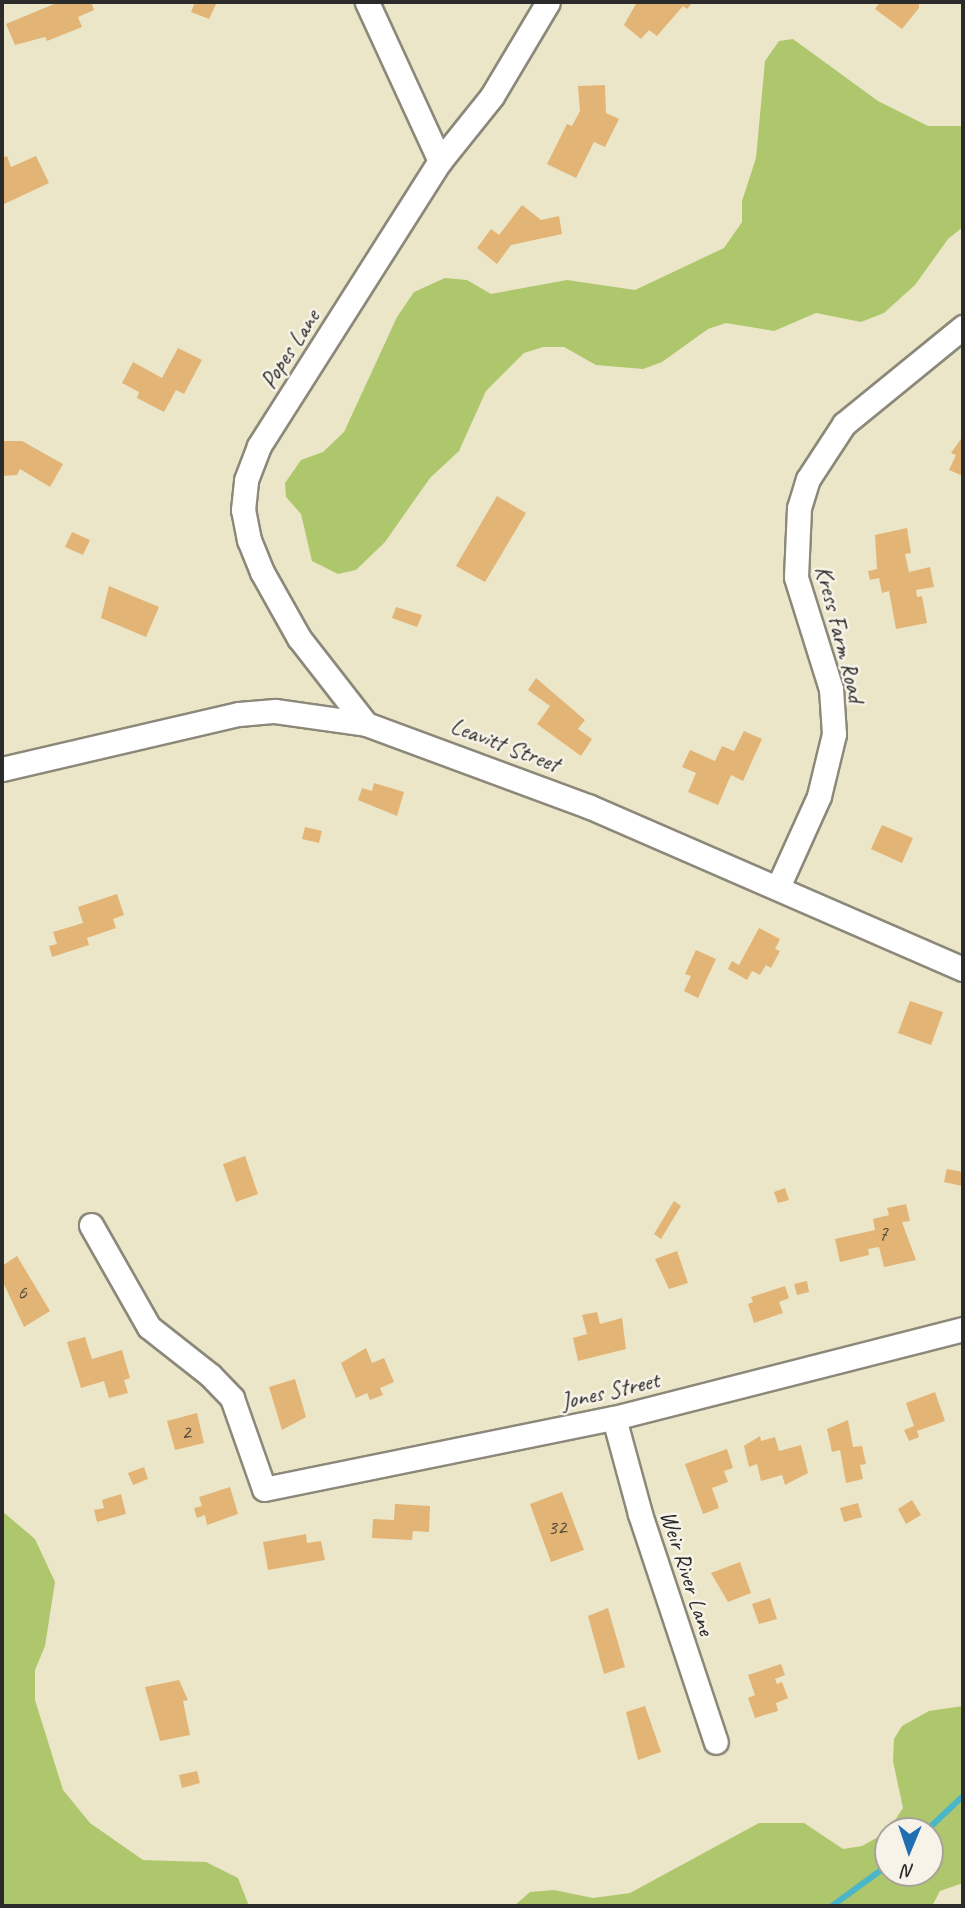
<!DOCTYPE html>
<html>
<head>
<meta charset="utf-8">
<style>
  body { margin:0 }
  #map { position:relative; width:965px; height:1908px; overflow:hidden; background:#ece6c9; font-family:Caveat,sans-serif }
  div>[style] { position:absolute }
  [style*='--x'] { left:calc(var(--x)*1px); top:calc(var(--y)*1px); width:calc(var(--w)*1px); rotate:calc(var(--a)*1deg) }
  .green>* { inset:0; background:#afc76c }
  .stream>* { height:6px; margin:-3px; padding:0 3px; transform-origin:3px; border-radius:3px; background:#4bb6c8 }
  .building>* { inset:0; background:#e2b476 }
  .roads { filter:drop-shadow(2px 0 #8c887a) drop-shadow(-2px 0 #8c887a) drop-shadow(0 2px #8c887a) drop-shadow(0 -2px #8c887a) }
  .street>* { height:23px; margin:-11.5px; padding:0 11.5px; transform-origin:11.5px; border-radius:11.5px; background:#fff }
  span { translate:-50% -50%; white-space:nowrap; text-align:center; line-height:1.15; -webkit-text-stroke:5px #f7f3e8; paint-order:stroke }
  .number-label { font-size:21px; color:#594d3e }
  .number-label span { -webkit-text-stroke-width:0 }
  .street-label { font-size:24px; color:#2b2b2b }
  .frame { position:absolute; inset:0; border:4px solid #2b2b2b; pointer-events:none }
  .north { position:absolute; left:874px; top:1817px; width:70px; height:70px; box-sizing:border-box; background:#f7f3e8; border:2px solid #a5a39c; border-radius:50%; rotate:182deg; font-size:19px; font-weight:700; line-height:28px; text-align:center; color:#2b2b2b }
  .north::after { content:''; display:block; margin:auto; width:24px; height:32px; background:#1f6fb2; clip-path:polygon(50% 0,100% 100%,50% 72%,0 100%) }
</style>
</head>
<body>
<div id="map">
  <div class="green">
    <i style="clip-path:polygon(793px 39px,878px 101px,928px 126px,963px 126px,963px 227px,948px 239px,915px 285px,884px 313px,861px 322px,816px 313px,774px 331px,726px 323px,708px 329px,662px 362px,643px 369px,596px 365px,564px 347px,543px 347px,524px 353px,486px 391px,459px 451px,430px 478px,385px 542px,356px 570px,338px 574px,312px 561px,301px 514px,286px 497px,285px 483px,301px 460px,323px 452px,344px 432px,397px 317px,414px 292px,445px 278px,467px 280px,491px 294px,567px 280px,635px 290px,724px 248px,742px 222px,742px 201px,756px 158px,765px 61px,779px 41px)"></i>
    <i style="clip-path:polygon(2px 1511px,35px 1539px,55px 1582px,45px 1646px,35px 1670px,35px 1700px,63px 1790px,90px 1823px,143px 1860px,206px 1862px,238px 1878px,249px 1906px,2px 1906px)"></i>
    <i style="clip-path:polygon(evenodd,963px 1706px,963px 1883px,940px 1891px,932px 1906px,514px 1906px,530px 1892px,554px 1890px,593px 1898px,630px 1893px,759px 1823px,804px 1823px,843px 1849px,862px 1846px,887px 1832px,903px 1808px,893px 1761px,894px 1739px,902px 1726px,929px 1711px,963px 1706px,888px 1831px,930px 1831px,930px 1873px,888px 1873px,888px 1831px)"></i>
  </div>
  <div class="stream">
    <i style="--x:926;--y:1831;--w:51;--a:-43.4"></i>
    <i style="--x:832;--y:1906;--w:69;--a:-36.2"></i>
  </div>
  <div class="building">
    <i style="clip-path:polygon(59px 2px,91px 2px,94px 10px,78px 17px,82px 27px,47px 41px,45px 37px,15px 45px,6px 24px)"></i>
    <i style="clip-path:polygon(195px 2px,217px 2px,209px 19px,191px 12px)"></i>
    <i style="clip-path:polygon(637px 2px,693px 2px,687px 9px,683px 6px,657px 36px,649px 30px,641px 39px,624px 25px)"></i>
    <i style="clip-path:polygon(880px 2px,919px 2px,919px 8px,902px 29px,875px 9px)"></i>
    <i style="clip-path:polygon(605px 85px,606px 113px,619px 119px,605px 147px,594px 142px,576px 178px,547px 164px,567px 124px,572px 126px,580px 111px,578px 86px)"></i>
    <i style="clip-path:polygon(7px 156px,11px 167px,36px 156px,49px 183px,2px 205px,2px 158px)"></i>
    <i style="clip-path:polygon(522px 205px,541px 220px,559px 216px,562px 234px,511px 245px,497px 264px,477px 248px,491px 229px,499px 235px)"></i>
    <i style="clip-path:polygon(178px 348px,202px 360px,184px 394px,176px 390px,164px 412px,137px 398px,139px 392px,122px 383px,133px 362px,162px 378px)"></i>
    <i style="clip-path:polygon(963px 436px,963px 476px,949px 470px,956px 455px,951px 453px)"></i>
    <i style="clip-path:polygon(2px 441px,22px 441px,63px 464px,50px 487px,20px 469px,17px 475px,2px 476px)"></i>
    <i style="clip-path:polygon(497px 496px,526px 513px,485px 582px,456px 566px)"></i>
    <i style="clip-path:polygon(907px 528px,911px 553px,905px 554px,909px 572px,930px 567px,934px 587px,916px 590px,917px 597px,922px 596px,927px 623px,896px 629px,889px 591px,882px 593px,879px 578px,870px 580px,868px 571px,877px 569px,875px 535px)"></i>
    <i style="clip-path:polygon(72px 532px,90px 540px,83px 555px,65px 547px)"></i>
    <i style="clip-path:polygon(109px 586px,159px 607px,146px 637px,101px 618px)"></i>
    <i style="clip-path:polygon(396px 607px,422px 615px,417px 627px,392px 618px)"></i>
    <i style="clip-path:polygon(536px 678px,585px 720px,578px 729px,592px 739px,581px 756px,537px 724px,550px 706px,528px 690px)"></i>
    <i style="clip-path:polygon(744px 731px,762px 739px,743px 781px,731px 775px,718px 805px,688px 792px,696px 773px,682px 767px,690px 750px,715px 761px,722px 746px,734px 751px)"></i>
    <i style="clip-path:polygon(374px 783px,404px 792px,397px 816px,358px 800px,362px 788px,372px 791px)"></i>
    <i style="clip-path:polygon(882px 825px,913px 838px,902px 863px,871px 849px)"></i>
    <i style="clip-path:polygon(305px 827px,322px 831px,319px 843px,302px 839px)"></i>
    <i style="clip-path:polygon(117px 894px,124px 915px,113px 919px,116px 928px,87px 938px,89px 945px,52px 957px,49px 946px,57px 944px,53px 932px,83px 923px,78px 907px)"></i>
    <i style="clip-path:polygon(759px 928px,780px 939px,775px 949px,780px 951px,771px 968px,766px 965px,760px 975px,752px 971px,747px 980px,728px 969px,732px 961px,739px 965px)"></i>
    <i style="clip-path:polygon(696px 950px,716px 959px,698px 998px,684px 991px,691px 976px,685px 974px)"></i>
    <i style="clip-path:polygon(910px 1001px,943px 1012px,931px 1045px,898px 1033px)"></i>
    <i style="clip-path:polygon(245px 1156px,258px 1194px,236px 1202px,223px 1164px)"></i>
    <i style="clip-path:polygon(947px 1169px,963px 1172px,962px 1186px,944px 1182px)"></i>
    <i style="clip-path:polygon(785px 1188px,789px 1200px,778px 1203px,774px 1192px)"></i>
    <i style="clip-path:polygon(674px 1201px,681px 1206px,661px 1239px,654px 1234px)"></i>
    <i style="clip-path:polygon(906px 1204px,910px 1221px,902px 1222px,916px 1260px,884px 1267px,879px 1247px,868px 1249px,869px 1255px,840px 1262px,835px 1239px,875px 1230px,873px 1219px,889px 1215px,887px 1208px)"></i>
    <i style="clip-path:polygon(677px 1251px,688px 1283px,669px 1289px,655px 1259px)"></i>
    <i style="clip-path:polygon(17px 1256px,50px 1311px,24px 1327px,2px 1280px,2px 1266px)"></i>
    <i style="clip-path:polygon(807px 1281px,809px 1292px,797px 1295px,794px 1284px)"></i>
    <i style="clip-path:polygon(785px 1286px,789px 1298px,779px 1302px,783px 1313px,754px 1323px,748px 1304px,753px 1302px,751px 1297px)"></i>
    <i style="clip-path:polygon(597px 1312px,600px 1324px,622px 1318px,626px 1349px,578px 1361px,573px 1338px,587px 1334px,582px 1315px)"></i>
    <i style="clip-path:polygon(85px 1337px,92px 1359px,122px 1350px,130px 1378px,124px 1380px,128px 1393px,109px 1398px,104px 1381px,81px 1388px,67px 1342px)"></i>
    <i style="clip-path:polygon(366px 1348px,372px 1363px,384px 1358px,394px 1382px,380px 1388px,383px 1395px,370px 1400px,367px 1393px,356px 1398px,341px 1363px)"></i>
    <i style="clip-path:polygon(295px 1379px,306px 1417px,282px 1430px,269px 1387px)"></i>
    <i style="clip-path:polygon(935px 1392px,945px 1421px,917px 1431px,919px 1437px,909px 1441px,904px 1430px,914px 1426px,906px 1403px)"></i>
    <i style="clip-path:polygon(197px 1413px,204px 1443px,175px 1450px,167px 1421px)"></i>
    <i style="clip-path:polygon(848px 1420px,853px 1447px,862px 1446px,866px 1464px,860px 1465px,863px 1479px,846px 1483px,840px 1450px,832px 1452px,827px 1429px)"></i>
    <i style="clip-path:polygon(760px 1436px,761px 1441px,775px 1437px,779px 1451px,801px 1445px,808px 1473px,785px 1485px,782px 1475px,761px 1481px,757px 1464px,749px 1467px,744px 1446px)"></i>
    <i style="clip-path:polygon(727px 1449px,733px 1468px,724px 1471px,728px 1482px,712px 1488px,719px 1508px,703px 1514px,685px 1464px)"></i>
    <i style="clip-path:polygon(144px 1467px,148px 1479px,133px 1485px,128px 1473px)"></i>
    <i style="clip-path:polygon(230px 1487px,238px 1514px,207px 1525px,205px 1515px,197px 1518px,194px 1508px,202px 1506px,199px 1497px)"></i>
    <i style="clip-path:polygon(562px 1492px,584px 1550px,551px 1562px,530px 1504px)"></i>
    <i style="clip-path:polygon(121px 1494px,126px 1514px,97px 1522px,94px 1510px,104px 1508px,102px 1500px)"></i>
    <i style="clip-path:polygon(912px 1500px,921px 1515px,906px 1524px,898px 1509px)"></i>
    <i style="clip-path:polygon(858px 1503px,862px 1517px,844px 1522px,840px 1508px)"></i>
    <i style="clip-path:polygon(395px 1504px,430px 1506px,429px 1532px,413px 1531px,412px 1540px,372px 1538px,373px 1519px,394px 1520px)"></i>
    <i style="clip-path:polygon(306px 1534px,307px 1543px,321px 1541px,325px 1560px,268px 1570px,263px 1542px)"></i>
    <i style="clip-path:polygon(740px 1562px,751px 1593px,728px 1602px,711px 1573px)"></i>
    <i style="clip-path:polygon(770px 1598px,777px 1619px,759px 1624px,752px 1604px)"></i>
    <i style="clip-path:polygon(608px 1608px,625px 1667px,604px 1674px,588px 1616px)"></i>
    <i style="clip-path:polygon(781px 1664px,785px 1675px,775px 1679px,777px 1684px,782px 1682px,788px 1698px,776px 1703px,778px 1711px,755px 1718px,748px 1698px,755px 1695px,748px 1675px)"></i>
    <i style="clip-path:polygon(179px 1680px,188px 1700px,183px 1701px,190px 1735px,160px 1741px,145px 1687px)"></i>
    <i style="clip-path:polygon(645px 1706px,661px 1752px,638px 1760px,626px 1712px)"></i>
    <i style="clip-path:polygon(197px 1771px,200px 1783px,182px 1788px,179px 1775px)"></i>
  </div>
  <div class="roads">
    <div class="street">
      <i style="--x:440;--y:161;--w:83;--a:-51.3"></i>
      <i style="--x:492;--y:96;--w:109;--a:-59.2"></i>
      <i style="--x:366;--y:724;--w:109;--a:-127.9"></i>
      <i style="--x:299;--y:638;--w:76;--a:-119.3"></i>
      <i style="--x:262;--y:572;--w:35;--a:-112"></i>
      <i style="--x:249;--y:540;--w:31;--a:-101"></i>
      <i style="--x:243;--y:510;--w:30;--a:-84"></i>
      <i style="--x:246;--y:480;--w:36;--a:-69"></i>
      <i style="--x:259;--y:446;--w:338;--a:-57.6"></i>
      <i style="--x:440;--y:161;--w:175;--a:-114.7"></i>
      <i style="--x:2;--y:769;--w:243;--a:-13.1"></i>
      <i style="--x:239;--y:714;--w:36;--a:-5"></i>
      <i style="--x:275;--y:711;--w:92;--a:8.1"></i>
      <i style="--x:366;--y:724;--w:237;--a:20.3"></i>
      <i style="--x:588;--y:806;--w:409;--a:23.5"></i>
      <i style="--x:778;--y:887;--w:100;--a:-65.7"></i>
      <i style="--x:819;--y:796;--w:64;--a:-76.4"></i>
      <i style="--x:834;--y:734;--w:45;--a:-93.8"></i>
      <i style="--x:831;--y:689;--w:117;--a:-107.4"></i>
      <i style="--x:796;--y:577;--w:69;--a:-87.5"></i>
      <i style="--x:799;--y:508;--w:30;--a:-73"></i>
      <i style="--x:808;--y:479;--w:66;--a:-56.8"></i>
      <i style="--x:844;--y:424;--w:154;--a:-39.2"></i>
      <i style="--x:91;--y:1225;--w:117;--a:60.4"></i>
      <i style="--x:149;--y:1327;--w:78;--a:38.2"></i>
      <i style="--x:210;--y:1375;--w:32;--a:46"></i>
      <i style="--x:232;--y:1398;--w:96;--a:70.6"></i>
      <i style="--x:264;--y:1489;--w:357;--a:-11.5"></i>
      <i style="--x:614;--y:1418;--w:360;--a:-14.3"></i>
      <i style="--x:614;--y:1418;--w:99;--a:74.8"></i>
      <i style="--x:640;--y:1514;--w:240;--a:71.6"></i>
    </div>
  </div>
  <div class="number-label">
    <span style="left:883px;top:1233px">7</span>
    <span style="left:22px;top:1292px">6</span>
    <span style="left:186px;top:1432px">2</span>
    <span style="left:557px;top:1527px">32</span>
  </div>
  <div class="street-label">
    <span style="left:290px;top:349px;rotate:-57deg">Popes Lane</span>
    <span style="left:840px;top:634px;rotate:76deg">Kress Farm Road</span>
    <span style="left:505px;top:745px;rotate:21deg">Leavitt Street</span>
    <span style="left:610px;top:1391px;rotate:-13deg">Jones Street</span>
    <span style="left:687px;top:1573px;rotate:72deg">Weir River Lane</span>
  </div>
  <div class="frame"></div>
  <div class="north">N</div>
</div>
</body>
</html>
